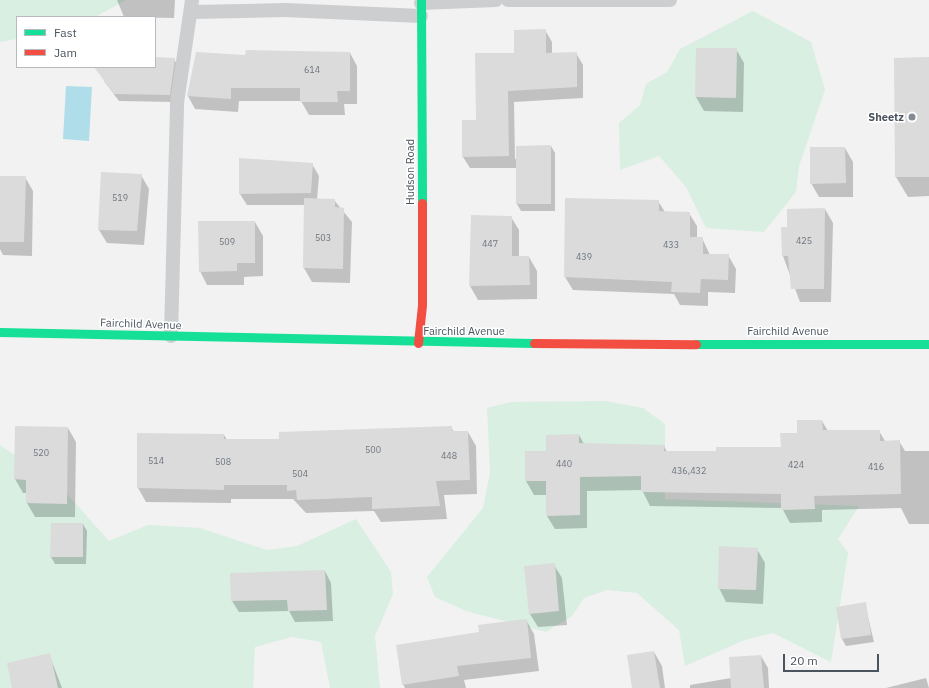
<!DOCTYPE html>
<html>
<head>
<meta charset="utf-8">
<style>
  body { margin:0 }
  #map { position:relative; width:929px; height:688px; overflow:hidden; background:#f2f2f2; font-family:"IBM Plex Sans",sans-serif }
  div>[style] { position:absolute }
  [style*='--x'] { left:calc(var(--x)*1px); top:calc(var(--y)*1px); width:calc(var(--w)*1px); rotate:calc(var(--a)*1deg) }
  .green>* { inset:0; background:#d8efe2 }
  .water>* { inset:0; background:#b0ddea }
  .shadow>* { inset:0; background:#0003 }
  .building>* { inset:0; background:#dbdbdc }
  .lane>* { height:14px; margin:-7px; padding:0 7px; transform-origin:7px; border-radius:7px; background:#ccced0 }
  .fast>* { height:9px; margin:-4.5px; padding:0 4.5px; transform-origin:4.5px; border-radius:4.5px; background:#16e098 }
  .jam>* { height:9px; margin:-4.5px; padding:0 4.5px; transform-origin:4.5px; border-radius:4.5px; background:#f24e42 }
  .dots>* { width:11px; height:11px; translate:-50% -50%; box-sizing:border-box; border:2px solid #fff; border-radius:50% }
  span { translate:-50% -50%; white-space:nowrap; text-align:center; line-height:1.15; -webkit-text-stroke:3px #fff; paint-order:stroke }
  .number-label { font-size:9px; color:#6f767e }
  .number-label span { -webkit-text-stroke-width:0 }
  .poi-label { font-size:11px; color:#4a545e; font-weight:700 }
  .right { translate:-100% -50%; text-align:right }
  .street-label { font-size:11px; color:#4a545e }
  .legend { position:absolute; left:16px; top:16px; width:140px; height:52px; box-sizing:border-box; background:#fff; border:1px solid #b7bbbf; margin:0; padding:5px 7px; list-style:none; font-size:12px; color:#4a545e }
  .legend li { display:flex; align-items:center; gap:8px; height:20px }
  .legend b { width:20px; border:1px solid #b7bbbf }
  .scale { position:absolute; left:783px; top:654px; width:96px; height:18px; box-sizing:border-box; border:2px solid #4a545e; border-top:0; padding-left:5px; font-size:12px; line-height:14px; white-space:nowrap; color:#4a545e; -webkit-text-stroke:3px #fff; paint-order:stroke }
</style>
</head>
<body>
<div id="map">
  <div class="green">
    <i style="clip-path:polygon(0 0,126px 0,95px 17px,17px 17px,17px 39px,0 42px)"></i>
    <i style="clip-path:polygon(753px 11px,811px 42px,825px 90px,799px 166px,796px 192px,764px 232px,706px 228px,686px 187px,659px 156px,620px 170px,619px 123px,640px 105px,646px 84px,667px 72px,680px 49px)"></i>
    <i style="clip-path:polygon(605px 401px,643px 408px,665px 424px,665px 499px,859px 506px,838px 539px,848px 553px,831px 662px,773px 633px,745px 640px,685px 666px,679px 630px,637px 593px,607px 590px,584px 598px,572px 616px,546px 632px,466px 611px,435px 597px,427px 577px,483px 508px,490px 472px,487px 408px,510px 402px)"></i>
    <i style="clip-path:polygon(0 445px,61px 487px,109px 541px,148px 525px,200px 528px,267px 550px,297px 546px,356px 519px,391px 572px,393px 594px,375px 636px,380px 688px,330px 688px,321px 642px,292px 637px,255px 647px,253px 688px,0 688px)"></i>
  </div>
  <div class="water">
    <i style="clip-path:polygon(66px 86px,92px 87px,89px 141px,63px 139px)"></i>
  </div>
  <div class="shadow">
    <i style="clip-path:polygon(117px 0,175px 0,174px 18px,124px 17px)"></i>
    <i style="clip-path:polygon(545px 30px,552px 42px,552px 54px,576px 53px,583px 65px,583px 98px,514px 102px,515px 159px,551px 146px,555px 153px,555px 211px,521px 211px,517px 204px,517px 168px,470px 168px,463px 157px,477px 121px,515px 54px)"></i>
    <i style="clip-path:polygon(736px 49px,744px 63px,743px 112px,704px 111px,696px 97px)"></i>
    <i style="clip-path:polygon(350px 53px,357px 66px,357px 104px,344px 104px,345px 115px,309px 115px,301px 101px,239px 101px,238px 112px,195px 109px,188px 96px,246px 56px)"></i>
    <i style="clip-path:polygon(155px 58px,174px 59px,178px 66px,173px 102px,119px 101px,104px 81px,111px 67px,155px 67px)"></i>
    <i style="clip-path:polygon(929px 58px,929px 196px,908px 197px,896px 177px,895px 59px)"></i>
    <i style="clip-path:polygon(845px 148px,853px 162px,853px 197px,819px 197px,811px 183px)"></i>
    <i style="clip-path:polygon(240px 159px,312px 164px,319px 176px,317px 199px,334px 200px,352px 222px,350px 283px,312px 282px,304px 268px,305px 205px,247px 205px,240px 194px)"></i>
    <i style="clip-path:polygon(141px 175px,149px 189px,144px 245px,107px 243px,99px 230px)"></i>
    <i style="clip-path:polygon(25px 177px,33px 191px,32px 256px,3px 255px,0 249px,0 178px)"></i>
    <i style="clip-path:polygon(658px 201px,665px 212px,689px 213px,697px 226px,697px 238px,702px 238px,710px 255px,728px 255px,736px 269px,735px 293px,708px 292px,708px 306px,680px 305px,674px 294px,573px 290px,565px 277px)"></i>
    <i style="clip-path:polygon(825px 209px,833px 223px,831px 302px,800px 302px,783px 256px,788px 228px)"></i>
    <i style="clip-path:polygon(472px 216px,511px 217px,519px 230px,519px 257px,529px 257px,537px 271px,537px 299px,478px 300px,470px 286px)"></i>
    <i style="clip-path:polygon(255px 222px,263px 236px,263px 276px,244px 277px,244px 285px,207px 285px,200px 271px)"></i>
    <i style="clip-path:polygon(822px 421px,828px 431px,879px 431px,885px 441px,899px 441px,905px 451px,929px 451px,929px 524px,909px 524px,901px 508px,822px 510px,822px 522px,790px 523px,782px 508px,650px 506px,642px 490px,587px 491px,587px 528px,555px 529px,547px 516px,547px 495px,534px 495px,526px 481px,547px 452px,579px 435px,584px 444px,664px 446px,667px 452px,717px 452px,782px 448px)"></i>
    <i style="clip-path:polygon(451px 427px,454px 432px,468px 432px,476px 446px,477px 494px,444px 495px,447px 519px,381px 522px,374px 511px,306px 513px,293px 499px,231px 499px,231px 503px,146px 502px,138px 488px,138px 434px,224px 435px,227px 440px,280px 440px)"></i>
    <i style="clip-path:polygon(68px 428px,76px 442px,75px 517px,35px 517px,27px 503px,27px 493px,23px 493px,15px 479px)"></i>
    <i style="clip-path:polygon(83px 524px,87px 531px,86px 564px,55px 564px,51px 557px)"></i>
    <i style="clip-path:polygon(757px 549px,765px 563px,763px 604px,726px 602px,719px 588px)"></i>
    <i style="clip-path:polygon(554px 565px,562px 578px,567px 625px,538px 627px,530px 614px)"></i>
    <i style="clip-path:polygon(325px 571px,331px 583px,333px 621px,295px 622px,289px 611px,239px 612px,232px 601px)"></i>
    <i style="clip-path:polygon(865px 604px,874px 642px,846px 646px,842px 639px)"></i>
    <i style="clip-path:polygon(526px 620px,534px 634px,539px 671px,464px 680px,466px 688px,405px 688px,403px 684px,480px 633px)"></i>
    <i style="clip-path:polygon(654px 652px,662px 666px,665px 688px,633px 688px)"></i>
    <i style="clip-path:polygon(49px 654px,62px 688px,13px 688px)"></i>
    <i style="clip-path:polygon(761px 656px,768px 668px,769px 688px,690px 688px,690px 685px,731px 678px)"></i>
    <i style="clip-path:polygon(926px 678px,929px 688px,886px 688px)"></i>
  </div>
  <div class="building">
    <i style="clip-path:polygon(546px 29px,546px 53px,577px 52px,577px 87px,508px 91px,509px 156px,462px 157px,462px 120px,476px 120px,475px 53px,514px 53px,514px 30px)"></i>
    <i style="clip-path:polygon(696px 48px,737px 48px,736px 98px,695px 97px)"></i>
    <i style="clip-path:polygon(246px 50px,350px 52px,350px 91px,337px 91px,338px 102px,300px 102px,300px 88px,231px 88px,231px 99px,187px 96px,196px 52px,245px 55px)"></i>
    <i style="clip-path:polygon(155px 57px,175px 58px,170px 95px,114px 94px,94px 67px,155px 67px)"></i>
    <i style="clip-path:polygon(929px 57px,929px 177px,895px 177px,894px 58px)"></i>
    <i style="clip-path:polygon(551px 145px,551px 204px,516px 204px,516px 146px)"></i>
    <i style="clip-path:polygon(810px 147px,845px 147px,846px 183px,810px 184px)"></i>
    <i style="clip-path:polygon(239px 158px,313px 163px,311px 193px,239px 194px)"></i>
    <i style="clip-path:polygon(101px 172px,142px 174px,137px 231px,98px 230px)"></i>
    <i style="clip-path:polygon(0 176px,26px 176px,24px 242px,0 242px)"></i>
    <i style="clip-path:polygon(304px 198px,335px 199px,335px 207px,344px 208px,343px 269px,303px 268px)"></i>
    <i style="clip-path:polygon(565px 198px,659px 200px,659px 211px,690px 212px,690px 237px,703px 237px,703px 254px,729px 254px,728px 280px,701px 279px,700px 293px,671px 292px,672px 282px,564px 277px)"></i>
    <i style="clip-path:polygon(825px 208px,824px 289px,791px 289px,788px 256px,782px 256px,781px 227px,787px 227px,787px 209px)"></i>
    <i style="clip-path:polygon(471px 215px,512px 216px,512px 256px,529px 256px,530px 285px,469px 286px)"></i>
    <i style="clip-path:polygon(198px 221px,255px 221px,255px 263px,237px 263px,237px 271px,199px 272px)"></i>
    <i style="clip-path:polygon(797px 420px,822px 420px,823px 430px,880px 430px,880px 441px,900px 440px,901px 494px,814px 496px,815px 509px,781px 510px,781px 494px,641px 492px,641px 476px,580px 477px,580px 515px,546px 516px,546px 481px,525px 481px,525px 451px,546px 451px,546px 435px,579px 434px,579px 443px,665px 445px,664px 451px,716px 451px,716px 447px,781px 447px,780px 433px,797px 433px)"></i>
    <i style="clip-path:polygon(15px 426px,68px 427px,67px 504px,26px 503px,26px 480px,14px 479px)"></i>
    <i style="clip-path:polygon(452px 426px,452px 431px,468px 431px,470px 480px,436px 481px,440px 506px,372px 509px,372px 497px,297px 500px,296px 490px,287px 491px,287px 485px,224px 485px,224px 490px,137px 488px,137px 433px,224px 434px,224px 439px,279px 439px,279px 432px)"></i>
    <i style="clip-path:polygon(51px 523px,83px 523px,83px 557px,50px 557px)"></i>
    <i style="clip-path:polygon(719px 546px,758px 548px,756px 590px,718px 589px)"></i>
    <i style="clip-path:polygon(555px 563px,559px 611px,529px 614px,524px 566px)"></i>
    <i style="clip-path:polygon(325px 570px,327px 610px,288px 611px,287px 600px,231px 601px,230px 573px)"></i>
    <i style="clip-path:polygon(866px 602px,871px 635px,841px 639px,836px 607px)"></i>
    <i style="clip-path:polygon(527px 619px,531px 658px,457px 666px,459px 676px,402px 685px,396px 645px,479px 632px,478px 625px)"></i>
    <i style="clip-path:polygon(654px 651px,660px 688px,632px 688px,627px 655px)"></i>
    <i style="clip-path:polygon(50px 653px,58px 688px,12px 688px,7px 663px)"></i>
    <i style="clip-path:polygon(761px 655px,764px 688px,731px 688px,729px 657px)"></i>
  </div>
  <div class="lane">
    <i style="--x:508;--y:0;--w:162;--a:0"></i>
    <i style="--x:421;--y:3;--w:75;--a:-2.3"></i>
    <i style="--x:192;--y:12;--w:93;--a:-1.2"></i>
    <i style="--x:285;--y:10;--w:136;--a:2.5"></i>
    <i style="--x:171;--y:336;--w:233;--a:-88.5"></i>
    <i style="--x:177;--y:103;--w:104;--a:-81.7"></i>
  </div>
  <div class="fast">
    <i style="--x:421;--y:0;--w:203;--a:89.7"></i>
    <i style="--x:0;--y:332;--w:534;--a:1.18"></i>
    <i style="--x:696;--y:344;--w:233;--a:0"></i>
  </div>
  <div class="jam">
    <i style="--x:418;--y:343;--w:39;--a:-84"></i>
    <i style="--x:422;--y:304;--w:101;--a:-90"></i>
    <i style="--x:534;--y:343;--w:162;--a:0.4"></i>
  </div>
  <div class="dots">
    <i style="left:912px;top:117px;background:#858b92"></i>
  </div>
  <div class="number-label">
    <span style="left:312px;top:70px">614</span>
    <span style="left:120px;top:198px">519</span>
    <span style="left:323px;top:238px">503</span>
    <span style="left:804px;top:241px">425</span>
    <span style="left:227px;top:242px">509</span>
    <span style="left:490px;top:244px">447</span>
    <span style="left:671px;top:245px">433</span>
    <span style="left:584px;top:257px">439</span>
    <span style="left:373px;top:450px">500</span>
    <span style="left:41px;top:453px">520</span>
    <span style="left:449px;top:456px">448</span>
    <span style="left:156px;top:461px">514</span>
    <span style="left:223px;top:462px">508</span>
    <span style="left:564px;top:464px">440</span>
    <span style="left:796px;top:465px">424</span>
    <span style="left:876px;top:467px">416</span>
    <span style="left:689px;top:471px">436,432</span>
    <span style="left:300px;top:474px">504</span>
  </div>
  <div class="poi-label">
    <span class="right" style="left:904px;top:117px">Sheetz</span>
  </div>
  <div class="street-label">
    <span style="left:410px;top:172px;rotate:-90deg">Hudson Road</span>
    <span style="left:141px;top:324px;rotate:2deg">Fairchild Avenue</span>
    <span style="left:464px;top:331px">Fairchild Avenue</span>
    <span style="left:788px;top:331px">Fairchild Avenue</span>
  </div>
  <ul class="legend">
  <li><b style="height:5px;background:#16e098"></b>Fast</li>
  <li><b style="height:5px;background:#f24e42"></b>Jam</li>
  </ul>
  <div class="scale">20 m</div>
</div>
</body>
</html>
